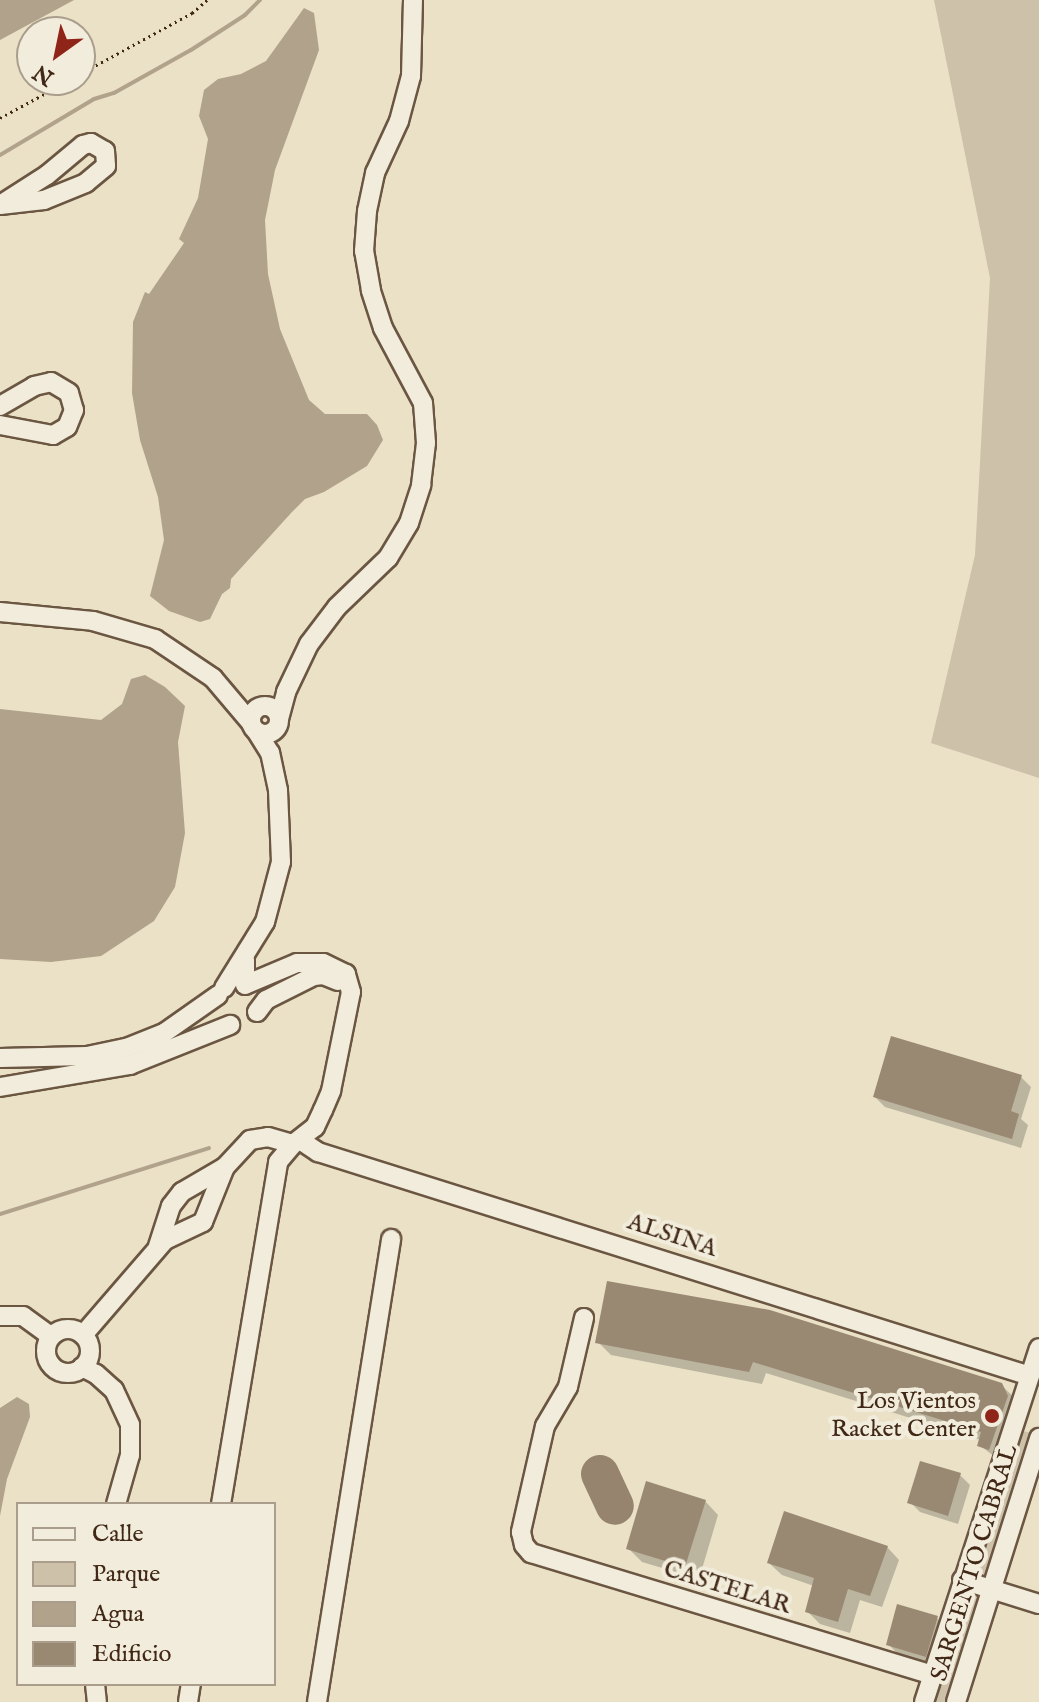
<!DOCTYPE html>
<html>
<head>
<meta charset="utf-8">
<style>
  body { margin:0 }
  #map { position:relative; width:1039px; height:1702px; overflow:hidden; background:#eae1c7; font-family:"IM FELL English",serif }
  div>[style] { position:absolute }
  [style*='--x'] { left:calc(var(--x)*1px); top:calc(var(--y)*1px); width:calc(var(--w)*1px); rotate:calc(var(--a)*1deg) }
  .green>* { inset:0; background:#cdc1a9 }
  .water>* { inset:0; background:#b1a28b }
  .shadow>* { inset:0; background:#0003 }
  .stream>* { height:4px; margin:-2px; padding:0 2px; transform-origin:2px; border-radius:2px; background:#b1a28b }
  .taxiway>* { height:38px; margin:-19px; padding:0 19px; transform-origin:19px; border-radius:19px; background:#96846e }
  .building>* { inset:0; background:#998872 }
  .path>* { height:3px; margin-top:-1.5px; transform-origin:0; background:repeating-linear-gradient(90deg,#412716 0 2px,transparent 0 6px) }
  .roads { filter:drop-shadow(2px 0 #6b5642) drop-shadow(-2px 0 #6b5642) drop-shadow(0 2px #6b5642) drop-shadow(0 -2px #6b5642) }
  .minor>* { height:18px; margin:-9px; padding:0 9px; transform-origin:9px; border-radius:9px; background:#f1ecdb }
  .minor>.ring { margin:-9px; padding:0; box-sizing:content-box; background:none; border:18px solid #f1ecdb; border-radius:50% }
  .dots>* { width:22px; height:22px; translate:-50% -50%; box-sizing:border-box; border:4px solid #f1ecdb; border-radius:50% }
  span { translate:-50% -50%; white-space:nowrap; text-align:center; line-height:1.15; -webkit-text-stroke:8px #f1ecdb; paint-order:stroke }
  .street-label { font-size:24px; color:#412716 }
  .poi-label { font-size:24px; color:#412716 }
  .right { translate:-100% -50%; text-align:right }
  .legend { position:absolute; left:16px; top:1502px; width:260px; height:184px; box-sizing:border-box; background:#f1ecdb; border:2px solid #ab9d8c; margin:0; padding:10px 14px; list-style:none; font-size:24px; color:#412716 }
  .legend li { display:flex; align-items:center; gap:16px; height:40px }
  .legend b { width:40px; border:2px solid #ab9d8c }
  .north { position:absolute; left:16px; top:16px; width:80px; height:80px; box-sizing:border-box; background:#f1ecdb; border:2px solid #ab9d8c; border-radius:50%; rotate:213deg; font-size:22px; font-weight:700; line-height:32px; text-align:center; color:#412716 }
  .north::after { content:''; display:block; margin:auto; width:28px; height:36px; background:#8f2418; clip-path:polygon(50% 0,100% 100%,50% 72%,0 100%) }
</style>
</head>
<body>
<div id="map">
  <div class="green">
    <i style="clip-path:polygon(934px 0,1039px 0,1039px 778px,931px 743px,975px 555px,990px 278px)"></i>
    <i style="clip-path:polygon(1018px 1430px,1032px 1433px,989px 1581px,973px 1569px)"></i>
    <i style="clip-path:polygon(971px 1593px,985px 1595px,954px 1702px,931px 1702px,963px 1597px)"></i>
  </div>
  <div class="water">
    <i style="clip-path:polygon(0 0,74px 0,0 40px)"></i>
    <i style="clip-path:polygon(304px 8px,314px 13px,319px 50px,275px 170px,265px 220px,268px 274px,280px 329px,309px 400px,325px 414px,367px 414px,377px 425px,383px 440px,367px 466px,324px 492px,305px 499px,292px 512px,231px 579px,230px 588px,222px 594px,210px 619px,200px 622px,169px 611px,150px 596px,164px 540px,158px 497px,140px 440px,132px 393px,133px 322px,145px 292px,149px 294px,184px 243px,179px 239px,198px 198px,208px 139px,199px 116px,204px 90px,218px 79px,241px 74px,266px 61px)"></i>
    <i style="clip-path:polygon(145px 675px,165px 687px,185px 706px,178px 742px,185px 833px,175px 887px,154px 921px,101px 956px,51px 962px,0 959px,0 709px,101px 720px,122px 704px,131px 679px)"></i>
    <i style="clip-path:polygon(17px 1397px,29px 1404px,30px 1417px,7px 1479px,0 1516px,0 1408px)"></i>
  </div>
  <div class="shadow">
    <i style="clip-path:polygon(1021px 1077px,1031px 1087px,1021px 1119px,1028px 1125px,1021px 1148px,885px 1107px,875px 1097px)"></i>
    <i style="clip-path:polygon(598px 1342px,1001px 1385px,1015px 1398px,1002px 1462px,979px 1445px,981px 1440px,766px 1373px,762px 1384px,611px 1355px)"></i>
    <i style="clip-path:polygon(960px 1475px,970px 1485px,958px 1524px,920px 1512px,910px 1502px)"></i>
    <i style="clip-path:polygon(705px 1501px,718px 1515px,699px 1579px,642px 1562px,628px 1548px)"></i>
    <i style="clip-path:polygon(887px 1547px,899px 1560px,882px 1607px,860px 1600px,850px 1633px,820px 1624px,808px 1612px,814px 1586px,782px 1575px,769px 1563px)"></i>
    <i style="clip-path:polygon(937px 1618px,947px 1628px,935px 1666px,898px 1654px,888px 1644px)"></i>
  </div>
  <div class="stream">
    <i style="--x:0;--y:155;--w:109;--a:-30.8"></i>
    <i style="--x:94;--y:99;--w:21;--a:-17"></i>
    <i style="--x:114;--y:93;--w:88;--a:-29.2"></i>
    <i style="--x:191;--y:50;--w:64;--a:-32.9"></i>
    <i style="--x:245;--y:15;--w:21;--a:-45"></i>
    <i style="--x:0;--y:1214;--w:219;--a:-17.5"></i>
  </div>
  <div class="taxiway">
    <i style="--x:600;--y:1474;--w:35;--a:65"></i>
  </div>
  <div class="building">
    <i style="clip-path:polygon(891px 1036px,1022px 1075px,1011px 1111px,1019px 1114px,1012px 1139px,873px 1097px)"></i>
    <i style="clip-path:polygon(607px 1281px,770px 1310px,1002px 1383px,1008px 1396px,989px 1450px,977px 1446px,981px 1432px,753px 1362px,749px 1372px,595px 1343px)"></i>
    <i style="clip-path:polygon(920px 1461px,961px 1473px,948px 1516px,907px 1503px)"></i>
    <i style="clip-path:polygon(646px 1481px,706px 1500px,685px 1567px,626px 1549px)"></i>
    <i style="clip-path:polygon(784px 1511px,888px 1546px,870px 1596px,848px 1589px,838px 1622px,805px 1612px,814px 1578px,767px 1563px)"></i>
    <i style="clip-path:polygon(897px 1604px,938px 1616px,926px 1657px,886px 1645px)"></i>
  </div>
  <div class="path">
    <i style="--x:80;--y:74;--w:128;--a:-28.6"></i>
    <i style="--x:192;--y:13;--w:20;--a:-41"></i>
    <i style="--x:0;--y:118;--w:80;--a:-28.5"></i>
  </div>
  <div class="roads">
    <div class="minor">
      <i style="--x:0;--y:205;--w:56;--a:-32.6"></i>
      <i style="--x:47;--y:175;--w:47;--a:-39.8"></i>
      <i style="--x:83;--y:145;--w:8;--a:-14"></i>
      <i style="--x:91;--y:143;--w:16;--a:30"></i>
      <i style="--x:105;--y:151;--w:15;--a:86"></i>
      <i style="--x:106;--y:166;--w:26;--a:140"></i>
      <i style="--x:86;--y:183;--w:45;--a:158"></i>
      <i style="--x:44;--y:200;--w:44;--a:173.5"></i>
      <i style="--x:0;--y:406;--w:39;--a:-30"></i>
      <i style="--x:34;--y:386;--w:17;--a:-13"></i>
      <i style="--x:51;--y:382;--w:21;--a:31"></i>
      <i style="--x:69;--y:393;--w:18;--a:74"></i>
      <i style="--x:74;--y:410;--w:18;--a:112"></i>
      <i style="--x:67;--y:427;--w:16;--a:150"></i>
      <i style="--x:53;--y:435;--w:54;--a:-169.3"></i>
      <i style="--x:0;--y:612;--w:93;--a:5.5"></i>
      <i style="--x:93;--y:621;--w:65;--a:16.2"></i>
      <i style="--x:155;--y:639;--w:70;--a:33.9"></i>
      <i style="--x:213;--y:678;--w:59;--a:49.8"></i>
      <i class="ring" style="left:251px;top:706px;width:10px;height:10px"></i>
      <i style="--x:279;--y:719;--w:28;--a:-75"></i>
      <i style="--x:286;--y:692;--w:53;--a:-64.4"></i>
      <i style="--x:309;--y:644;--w:46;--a:-52.9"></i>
      <i style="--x:337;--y:607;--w:71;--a:-43.9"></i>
      <i style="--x:388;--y:558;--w:41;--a:-59"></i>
      <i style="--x:409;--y:523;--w:40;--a:-72"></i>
      <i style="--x:421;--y:485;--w:42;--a:-83.2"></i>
      <i style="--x:426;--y:443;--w:40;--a:-94.3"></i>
      <i style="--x:423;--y:403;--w:85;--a:-118.1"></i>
      <i style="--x:383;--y:328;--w:40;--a:-108"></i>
      <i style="--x:371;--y:290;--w:40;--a:-100"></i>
      <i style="--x:364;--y:251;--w:40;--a:-85.7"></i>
      <i style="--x:367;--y:211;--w:39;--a:-78"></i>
      <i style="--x:375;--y:173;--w:57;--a:-65.2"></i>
      <i style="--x:399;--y:121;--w:47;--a:-75.1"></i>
      <i style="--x:411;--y:76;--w:76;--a:-88.5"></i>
      <i style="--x:224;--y:988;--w:78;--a:-58.2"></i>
      <i style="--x:265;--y:922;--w:62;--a:-75.1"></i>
      <i style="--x:281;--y:862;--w:72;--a:-92.4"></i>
      <i style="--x:278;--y:790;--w:38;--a:-102"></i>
      <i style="--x:270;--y:753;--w:25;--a:-122"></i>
      <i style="--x:257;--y:1012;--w:15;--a:-53"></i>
      <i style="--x:266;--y:1000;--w:54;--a:-26.6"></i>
      <i style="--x:314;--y:976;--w:9;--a:-6"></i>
      <i style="--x:323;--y:975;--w:16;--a:22"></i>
      <i style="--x:0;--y:1058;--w:87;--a:-1.3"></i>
      <i style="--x:87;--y:1056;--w:40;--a:-12"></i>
      <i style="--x:126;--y:1048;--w:41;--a:-21.5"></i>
      <i style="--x:164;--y:1033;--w:66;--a:-35.1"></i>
      <i style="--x:0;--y:1087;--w:132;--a:-9.6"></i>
      <i style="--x:130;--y:1065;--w:108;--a:-21.8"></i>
      <i style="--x:300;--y:1140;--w:22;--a:34"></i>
      <i style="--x:318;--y:1152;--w:746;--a:17.46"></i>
      <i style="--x:158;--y:1246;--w:42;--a:-72"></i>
      <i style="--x:171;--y:1206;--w:18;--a:-52"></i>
      <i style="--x:182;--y:1192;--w:50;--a:-30.2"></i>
      <i style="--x:225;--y:1167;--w:37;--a:-47"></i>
      <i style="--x:250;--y:1140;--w:18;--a:-9"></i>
      <i style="--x:268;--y:1137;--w:26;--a:16"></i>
      <i style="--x:0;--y:1316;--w:23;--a:0"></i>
      <i style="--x:23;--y:1316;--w:34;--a:36"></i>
      <i style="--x:584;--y:1318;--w:71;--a:103.1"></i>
      <i style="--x:568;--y:1387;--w:45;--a:120.5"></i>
      <i style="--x:545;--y:1426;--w:109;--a:102.8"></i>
      <i style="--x:521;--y:1532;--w:13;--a:77"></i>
      <i style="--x:524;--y:1545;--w:11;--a:49"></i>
      <i style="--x:531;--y:1553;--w:419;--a:16.9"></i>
      <i class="ring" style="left:46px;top:1329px;width:26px;height:26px"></i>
      <i style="--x:83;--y:1335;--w:125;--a:-49.2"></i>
      <i style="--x:165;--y:1240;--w:42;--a:-25.3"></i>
      <i style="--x:203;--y:1222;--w:59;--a:-68.2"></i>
      <i style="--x:82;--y:1367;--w:16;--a:27"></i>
      <i style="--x:96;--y:1374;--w:24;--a:42"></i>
      <i style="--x:114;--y:1390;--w:38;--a:65"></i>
      <i style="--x:130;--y:1425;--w:30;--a:90"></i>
      <i style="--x:130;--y:1455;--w:51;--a:105.9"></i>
      <i style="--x:221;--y:1504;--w:347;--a:-80.5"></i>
      <i style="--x:278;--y:1162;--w:23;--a:-50"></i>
      <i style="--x:293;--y:1144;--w:28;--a:-38"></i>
      <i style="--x:315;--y:1127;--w:19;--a:-65"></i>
      <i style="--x:323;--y:1110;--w:21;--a:-67"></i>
      <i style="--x:331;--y:1091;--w:101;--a:-78.6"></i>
      <i style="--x:351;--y:992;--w:19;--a:-106"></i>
      <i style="--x:346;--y:974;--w:25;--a:-154"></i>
      <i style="--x:323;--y:963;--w:26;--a:180"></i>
      <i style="--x:297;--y:963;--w:56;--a:157.1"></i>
      <i style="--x:245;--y:985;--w:25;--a:-90"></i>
      <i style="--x:962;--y:1580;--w:81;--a:17.3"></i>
      <i style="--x:95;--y:1684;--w:18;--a:84"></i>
      <i style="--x:188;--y:1702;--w:18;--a:-81"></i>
      <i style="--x:317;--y:1702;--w:469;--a:-80.9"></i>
      <i style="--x:924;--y:1702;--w:372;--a:-72"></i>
      <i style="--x:956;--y:1702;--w:277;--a:-72.5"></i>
    </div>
  </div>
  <div class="dots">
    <i style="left:992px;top:1416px;background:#8f2418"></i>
  </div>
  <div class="street-label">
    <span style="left:672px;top:1236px;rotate:18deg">ALSINA</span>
    <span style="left:975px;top:1563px;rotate:-73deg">SARGENTO CABRAL</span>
    <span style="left:727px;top:1588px;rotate:17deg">CASTELAR</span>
  </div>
  <div class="poi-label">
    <span class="right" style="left:976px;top:1416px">Los Vientos<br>Racket Center</span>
  </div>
  <ul class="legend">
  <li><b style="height:10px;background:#f1ecdb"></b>Calle</li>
  <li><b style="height:22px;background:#cdc1a9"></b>Parque</li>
  <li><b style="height:22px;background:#b1a28b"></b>Agua</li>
  <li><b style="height:22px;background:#998872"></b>Edificio</li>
  </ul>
  <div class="north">N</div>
</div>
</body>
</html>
